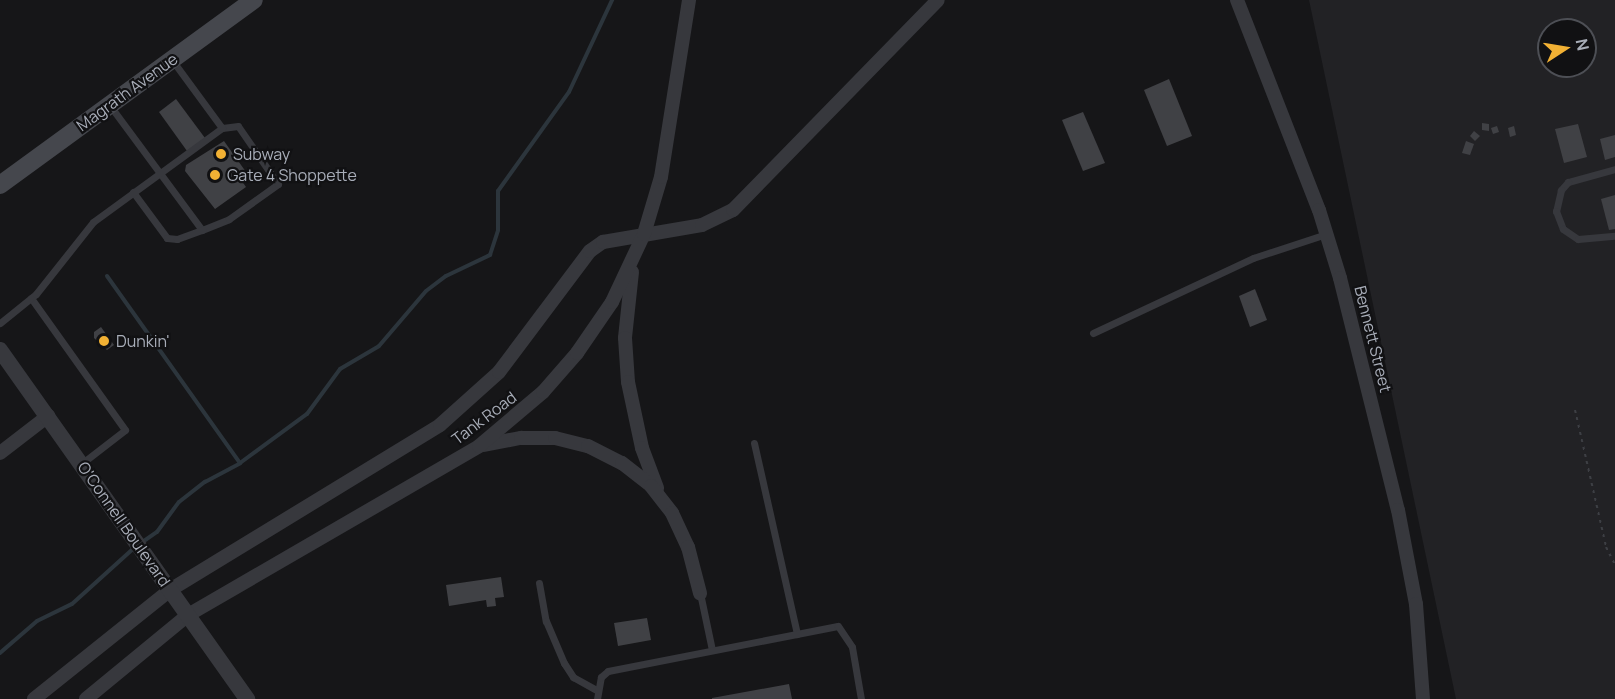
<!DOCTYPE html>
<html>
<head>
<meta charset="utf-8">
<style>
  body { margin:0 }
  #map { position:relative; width:1615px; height:699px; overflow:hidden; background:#161618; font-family:Manrope,sans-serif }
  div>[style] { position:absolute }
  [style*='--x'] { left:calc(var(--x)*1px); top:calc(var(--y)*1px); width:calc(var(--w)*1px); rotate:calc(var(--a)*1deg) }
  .built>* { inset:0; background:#222225 }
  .stream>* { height:4px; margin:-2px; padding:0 2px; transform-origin:2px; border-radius:2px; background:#2c353c }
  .building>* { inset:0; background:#404145 }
  .path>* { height:2px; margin-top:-1px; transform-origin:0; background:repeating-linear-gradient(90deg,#3d3f44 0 3px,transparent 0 7.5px) }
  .service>* { height:7px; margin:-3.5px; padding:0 3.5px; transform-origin:3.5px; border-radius:3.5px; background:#37383d }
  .minor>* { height:14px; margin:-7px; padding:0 7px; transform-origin:7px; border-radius:7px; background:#37383d }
  .tertiary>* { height:16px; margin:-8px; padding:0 8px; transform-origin:8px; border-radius:8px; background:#37383d }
  .secondary>* { height:18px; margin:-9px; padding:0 9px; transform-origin:9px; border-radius:9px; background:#45474d }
  .dots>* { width:16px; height:16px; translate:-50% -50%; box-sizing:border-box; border:3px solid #111113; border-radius:50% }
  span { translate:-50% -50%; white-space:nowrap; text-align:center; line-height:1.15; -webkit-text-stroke:4.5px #111113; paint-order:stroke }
  .street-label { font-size:16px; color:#a8adb8 }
  .poi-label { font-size:16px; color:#a8adb8 }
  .left { translate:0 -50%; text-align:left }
  .north { position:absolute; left:1537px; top:18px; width:60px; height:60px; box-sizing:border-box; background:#111113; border:2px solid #4d4f55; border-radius:50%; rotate:78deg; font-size:16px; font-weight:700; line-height:24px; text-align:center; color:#a8adb8 }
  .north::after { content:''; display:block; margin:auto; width:21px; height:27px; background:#f2b134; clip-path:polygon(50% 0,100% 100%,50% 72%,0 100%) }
</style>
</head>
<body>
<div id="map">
  <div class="built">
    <i style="clip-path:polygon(evenodd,1309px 0,1615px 0,1615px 699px,1456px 699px,1309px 0,1549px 30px,1585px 30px,1585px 66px,1549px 66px,1549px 30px)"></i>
  </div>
  <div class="stream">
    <i style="--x:107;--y:276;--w:229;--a:54.6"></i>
    <i style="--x:141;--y:543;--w:19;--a:-35"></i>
    <i style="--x:157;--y:532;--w:37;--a:-54"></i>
    <i style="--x:179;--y:502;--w:33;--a:-38"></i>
    <i style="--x:205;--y:482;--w:40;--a:-28"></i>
    <i style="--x:240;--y:463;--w:83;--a:-36.2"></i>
    <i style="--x:307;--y:414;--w:56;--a:-53.7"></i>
    <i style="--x:340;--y:369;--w:45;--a:-30.5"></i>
    <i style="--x:379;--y:346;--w:72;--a:-49.5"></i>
    <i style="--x:426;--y:291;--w:25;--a:-37"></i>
    <i style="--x:446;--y:276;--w:49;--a:-25.5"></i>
    <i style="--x:490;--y:255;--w:26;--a:-72"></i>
    <i style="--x:498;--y:230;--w:39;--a:-90"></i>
    <i style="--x:498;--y:191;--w:122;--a:-54.4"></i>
    <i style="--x:569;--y:92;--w:102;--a:-64.9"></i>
    <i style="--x:0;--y:653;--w:49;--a:-40.9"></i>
    <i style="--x:37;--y:621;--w:39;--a:-26"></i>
    <i style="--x:72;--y:604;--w:85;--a:-42.1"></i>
  </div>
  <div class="building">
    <i style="clip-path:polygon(1169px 79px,1192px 136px,1167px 146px,1144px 90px)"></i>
    <i style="clip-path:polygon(176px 99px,205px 138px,187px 151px,159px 112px)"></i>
    <i style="clip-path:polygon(1083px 112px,1105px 163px,1083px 171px,1062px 120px)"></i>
    <i style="clip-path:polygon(1482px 123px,1489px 124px,1489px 131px,1482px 130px)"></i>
    <i style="clip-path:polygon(1578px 124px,1587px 157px,1564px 163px,1555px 129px)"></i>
    <i style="clip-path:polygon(1497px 126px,1499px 132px,1493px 134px,1491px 128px)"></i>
    <i style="clip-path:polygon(1514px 126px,1516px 135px,1510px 137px,1508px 128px)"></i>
    <i style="clip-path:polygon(1474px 131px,1480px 136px,1475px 141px,1470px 136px)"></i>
    <i style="clip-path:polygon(1615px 135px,1615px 157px,1605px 160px,1600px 139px)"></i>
    <i style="clip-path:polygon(224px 141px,246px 172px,239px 177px,246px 187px,215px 209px,185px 171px,186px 165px)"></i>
    <i style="clip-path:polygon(1466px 141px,1474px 144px,1470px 155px,1462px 153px)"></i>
    <i style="clip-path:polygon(1615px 195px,1615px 229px,1609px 230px,1601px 199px)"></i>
    <i style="clip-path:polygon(1255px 289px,1267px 320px,1250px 327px,1239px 296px)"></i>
    <i style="clip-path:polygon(101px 327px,114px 345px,107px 350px,94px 338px,94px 332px)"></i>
    <i style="clip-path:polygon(501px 577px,504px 597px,495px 598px,496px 606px,487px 607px,486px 600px,449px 606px,446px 585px)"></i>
    <i style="clip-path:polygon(647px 618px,651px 640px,618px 646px,614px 623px)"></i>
    <i style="clip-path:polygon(789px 684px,792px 699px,712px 699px,712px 698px)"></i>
  </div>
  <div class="path">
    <i style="--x:1575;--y:410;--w:140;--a:77.2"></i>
    <i style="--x:1606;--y:547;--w:20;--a:63"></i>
  </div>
  <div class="service">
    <i style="--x:111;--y:107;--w:153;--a:53.5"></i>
    <i style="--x:202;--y:230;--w:29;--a:-22"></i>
    <i style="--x:229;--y:219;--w:60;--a:-35.5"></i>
    <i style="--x:278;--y:184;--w:70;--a:-124.6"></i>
    <i style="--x:238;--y:126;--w:16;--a:173"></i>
    <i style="--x:1615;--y:169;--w:49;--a:164.5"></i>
    <i style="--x:1568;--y:182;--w:11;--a:131"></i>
    <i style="--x:1561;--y:190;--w:22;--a:103"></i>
    <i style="--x:1556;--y:211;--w:19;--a:69"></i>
    <i style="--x:1563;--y:229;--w:18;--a:34"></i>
    <i style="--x:1578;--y:239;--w:37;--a:-5"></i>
    <i style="--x:133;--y:192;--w:57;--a:53.5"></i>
    <i style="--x:167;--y:238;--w:10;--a:6"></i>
    <i style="--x:177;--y:239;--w:27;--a:-20"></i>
    <i style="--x:31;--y:298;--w:162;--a:54.5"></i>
    <i style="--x:125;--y:430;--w:56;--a:142.3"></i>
    <i style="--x:0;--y:323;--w:46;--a:-38.9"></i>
    <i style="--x:36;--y:294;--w:92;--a:-51.6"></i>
    <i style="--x:93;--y:222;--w:160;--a:-36.1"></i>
    <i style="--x:222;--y:128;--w:84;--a:-126.3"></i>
    <i style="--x:1093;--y:333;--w:177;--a:-25.1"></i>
    <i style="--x:1253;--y:258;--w:77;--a:-18.2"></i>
    <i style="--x:754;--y:443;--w:196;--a:77.3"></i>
    <i style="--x:539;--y:583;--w:39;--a:80"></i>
    <i style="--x:546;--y:621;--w:46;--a:66.8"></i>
    <i style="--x:564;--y:663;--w:17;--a:57"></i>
    <i style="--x:573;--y:677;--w:26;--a:29"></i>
    <i style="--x:700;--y:593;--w:58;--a:78.1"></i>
    <i style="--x:597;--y:699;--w:22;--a:-80"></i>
    <i style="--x:601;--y:677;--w:9;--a:-41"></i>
    <i style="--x:608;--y:671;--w:234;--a:-11.1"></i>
    <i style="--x:838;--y:626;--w:25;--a:56"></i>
    <i style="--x:852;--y:647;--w:53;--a:80.2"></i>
  </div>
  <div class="minor">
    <i style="--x:1237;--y:0;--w:225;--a:68.7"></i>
    <i style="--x:1319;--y:210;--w:71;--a:72.8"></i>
    <i style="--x:1340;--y:278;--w:239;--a:76"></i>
    <i style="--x:1398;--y:510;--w:96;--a:79.2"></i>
    <i style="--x:1416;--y:604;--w:95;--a:85.8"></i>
    <i style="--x:632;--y:272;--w:66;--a:96.1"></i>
    <i style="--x:625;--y:338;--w:44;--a:86.1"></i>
    <i style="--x:628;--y:382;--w:67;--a:78"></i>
    <i style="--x:642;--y:448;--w:43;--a:69.4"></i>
    <i style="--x:484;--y:445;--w:38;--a:-11"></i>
    <i style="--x:521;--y:438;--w:34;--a:0"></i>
    <i style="--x:555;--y:438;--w:34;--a:14"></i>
    <i style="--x:588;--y:446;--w:38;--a:27"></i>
    <i style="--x:622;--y:463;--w:37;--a:38"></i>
    <i style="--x:651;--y:486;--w:34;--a:52"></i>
    <i style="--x:672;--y:513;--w:38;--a:65"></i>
    <i style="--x:688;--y:547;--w:48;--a:75.4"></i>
    <i style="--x:0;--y:453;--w:61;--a:-37.6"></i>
    <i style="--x:34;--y:699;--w:174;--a:-38.7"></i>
    <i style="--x:170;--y:590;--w:316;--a:-31.4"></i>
    <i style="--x:440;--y:425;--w:79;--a:-41.9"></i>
    <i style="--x:499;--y:372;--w:151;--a:-53.1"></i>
    <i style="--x:590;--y:251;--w:16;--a:-35"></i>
    <i style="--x:603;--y:242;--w:100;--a:-9.7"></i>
    <i style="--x:702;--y:225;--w:34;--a:-26"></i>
    <i style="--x:733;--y:210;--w:293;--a:-45.7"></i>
    <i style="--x:86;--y:699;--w:132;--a:-39.5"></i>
    <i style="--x:188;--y:615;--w:337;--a:-30.1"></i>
    <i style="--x:479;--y:446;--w:84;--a:-40.2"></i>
    <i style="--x:543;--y:392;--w:52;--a:-48.9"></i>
    <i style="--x:577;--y:353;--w:62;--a:-55.5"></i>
    <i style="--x:612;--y:302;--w:75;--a:-64.8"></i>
    <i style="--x:644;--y:234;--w:59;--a:-73.4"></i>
    <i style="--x:661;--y:177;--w:179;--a:-81"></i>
  </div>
  <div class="tertiary">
    <i style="--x:0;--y:350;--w:428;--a:54.7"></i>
  </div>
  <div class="secondary">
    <i style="--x:0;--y:185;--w:314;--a:-36.1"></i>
  </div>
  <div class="dots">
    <i style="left:221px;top:154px;background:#f2b134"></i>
    <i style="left:215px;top:175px;background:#f2b134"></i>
    <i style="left:104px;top:341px;background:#f2b134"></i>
  </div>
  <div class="street-label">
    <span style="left:127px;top:92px;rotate:-36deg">Magrath Avenue</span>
    <span style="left:1373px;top:339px;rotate:76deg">Bennett Street</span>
    <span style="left:484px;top:418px;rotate:-37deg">Tank Road</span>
    <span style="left:124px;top:524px;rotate:55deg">O'Connell Boulevard</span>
  </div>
  <div class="poi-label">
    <span class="left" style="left:233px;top:154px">Subway</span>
    <span class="left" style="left:227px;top:175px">Gate 4 Shoppette</span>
    <span class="left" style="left:116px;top:341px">Dunkin'</span>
  </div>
  <div class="north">N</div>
</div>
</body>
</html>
